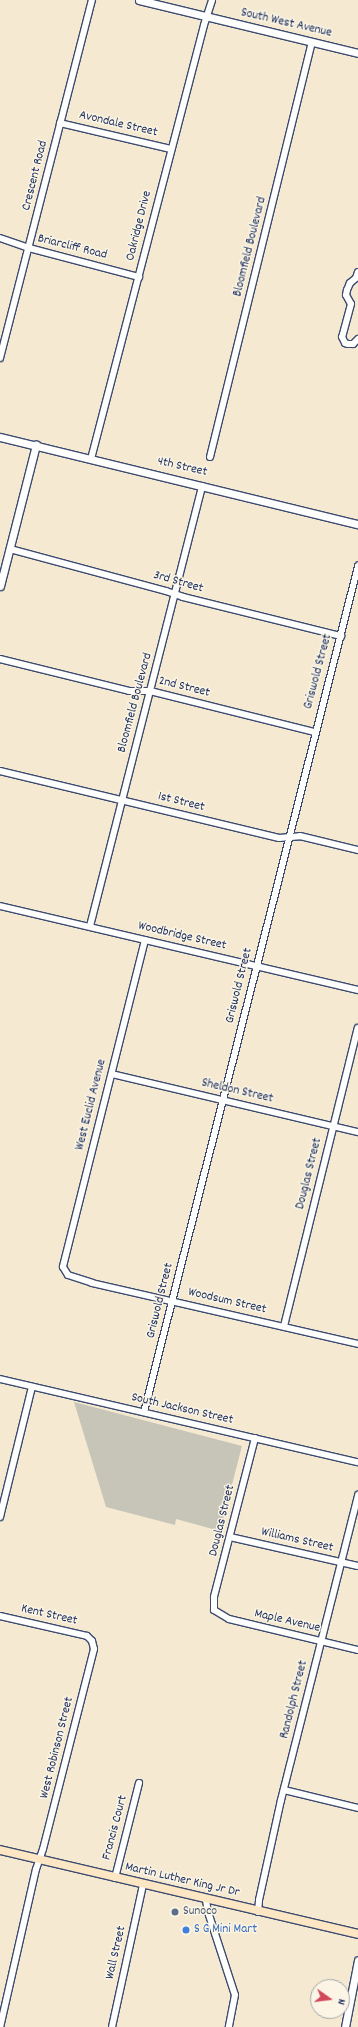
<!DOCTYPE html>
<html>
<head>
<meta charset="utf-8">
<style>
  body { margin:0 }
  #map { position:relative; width:358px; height:2027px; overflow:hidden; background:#f5ead1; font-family:Dekko,sans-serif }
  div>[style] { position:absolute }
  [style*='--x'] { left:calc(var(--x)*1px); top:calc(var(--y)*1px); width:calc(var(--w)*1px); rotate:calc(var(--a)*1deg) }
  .industrial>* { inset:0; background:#c6c5b8 }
  .roads { filter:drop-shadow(1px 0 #3c4b6f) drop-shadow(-1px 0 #3c4b6f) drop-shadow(0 1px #3c4b6f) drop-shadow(0 -1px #3c4b6f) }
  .minor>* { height:6px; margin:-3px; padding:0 3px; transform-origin:3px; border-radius:3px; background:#fff }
  .tertiary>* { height:7px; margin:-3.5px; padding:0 3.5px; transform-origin:3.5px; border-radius:3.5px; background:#fff }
  .secondary>* { height:8px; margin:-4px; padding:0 4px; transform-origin:4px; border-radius:4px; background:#fce6c4 }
  .dots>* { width:11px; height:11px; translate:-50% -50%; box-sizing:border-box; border:2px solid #fcf5e5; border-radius:50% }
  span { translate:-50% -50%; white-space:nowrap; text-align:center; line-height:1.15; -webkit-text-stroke:3px #fcf5e5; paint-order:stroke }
  .street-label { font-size:13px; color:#1b2f5e }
  .service-label { font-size:13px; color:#4e5e75 }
  .left { translate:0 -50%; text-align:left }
  .shop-label { font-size:13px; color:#366cbe }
  .north { position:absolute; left:310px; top:1979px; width:40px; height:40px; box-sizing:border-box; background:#fcf5e5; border:1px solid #a2a6af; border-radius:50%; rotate:104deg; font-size:11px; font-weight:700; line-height:16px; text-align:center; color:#1b2f5e }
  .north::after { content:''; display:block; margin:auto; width:14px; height:18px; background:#d1495b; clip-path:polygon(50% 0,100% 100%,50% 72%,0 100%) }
</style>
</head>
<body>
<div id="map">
  <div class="industrial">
    <i style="clip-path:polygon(74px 1402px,242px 1446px,220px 1531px,176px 1519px,175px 1525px,106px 1507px)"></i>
  </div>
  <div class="roads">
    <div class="minor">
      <i style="--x:60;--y:123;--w:114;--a:13.2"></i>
      <i style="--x:0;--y:238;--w:31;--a:19"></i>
      <i style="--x:29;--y:248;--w:114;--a:14.8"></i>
      <i style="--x:358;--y:272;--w:6;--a:108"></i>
      <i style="--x:356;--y:278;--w:8;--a:140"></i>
      <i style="--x:350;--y:283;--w:8;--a:113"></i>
      <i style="--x:347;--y:290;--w:5;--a:101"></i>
      <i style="--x:346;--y:295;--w:10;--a:61"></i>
      <i style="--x:351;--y:304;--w:34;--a:105"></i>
      <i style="--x:342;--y:337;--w:7;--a:63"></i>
      <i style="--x:345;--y:343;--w:3;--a:18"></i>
      <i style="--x:348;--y:344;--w:5;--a:0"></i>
      <i style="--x:353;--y:344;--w:7;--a:-45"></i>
      <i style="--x:0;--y:358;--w:370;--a:-75.6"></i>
      <i style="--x:210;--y:457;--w:427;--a:-76.2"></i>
      <i style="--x:91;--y:459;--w:448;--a:-75.4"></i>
      <i style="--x:204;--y:25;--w:26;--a:-72"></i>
      <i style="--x:10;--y:549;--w:162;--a:15.1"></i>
      <i style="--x:166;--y:591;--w:18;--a:19"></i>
      <i style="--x:183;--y:597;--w:163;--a:13.9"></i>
      <i style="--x:0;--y:659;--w:133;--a:13.9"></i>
      <i style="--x:129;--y:691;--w:21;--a:0"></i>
      <i style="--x:150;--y:691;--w:170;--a:14"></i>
      <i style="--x:0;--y:771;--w:287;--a:13.5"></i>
      <i style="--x:279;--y:838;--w:21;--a:-5"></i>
      <i style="--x:300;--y:836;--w:60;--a:13.6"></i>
      <i style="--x:0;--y:906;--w:368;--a:13.2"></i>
      <i style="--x:90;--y:926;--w:454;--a:-75.7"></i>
      <i style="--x:145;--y:940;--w:337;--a:104.1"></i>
      <i style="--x:63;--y:1267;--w:9;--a:58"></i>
      <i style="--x:68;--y:1275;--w:25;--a:18"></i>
      <i style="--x:92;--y:1283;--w:273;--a:12.9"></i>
      <i style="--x:112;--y:1074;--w:253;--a:13.3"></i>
      <i style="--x:284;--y:1326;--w:307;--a:-76.1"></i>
      <i style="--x:0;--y:1379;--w:367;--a:13.1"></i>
      <i style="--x:144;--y:1412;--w:873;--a:-75.8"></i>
      <i style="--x:255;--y:1438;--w:164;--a:104.5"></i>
      <i style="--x:214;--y:1597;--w:13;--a:90"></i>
      <i style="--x:214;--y:1610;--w:17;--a:31"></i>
      <i style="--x:229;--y:1619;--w:133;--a:13.5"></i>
      <i style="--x:0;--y:1517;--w:134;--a:-76.2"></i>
      <i style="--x:230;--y:1537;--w:131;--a:12.8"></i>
      <i style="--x:0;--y:1616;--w:89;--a:12.9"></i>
      <i style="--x:87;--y:1636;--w:7;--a:45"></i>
      <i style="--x:92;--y:1641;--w:8;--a:76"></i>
      <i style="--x:94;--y:1649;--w:206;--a:104.3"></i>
      <i style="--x:43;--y:1849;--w:21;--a:109"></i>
      <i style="--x:36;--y:1869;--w:162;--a:102.8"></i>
      <i style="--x:284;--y:1790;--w:76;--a:13.7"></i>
      <i style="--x:115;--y:1878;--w:98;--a:-75.8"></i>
      <i style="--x:206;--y:1900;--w:12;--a:81"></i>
      <i style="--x:208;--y:1912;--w:87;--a:72"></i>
      <i style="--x:235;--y:1995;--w:33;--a:101"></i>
      <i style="--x:258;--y:1912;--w:12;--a:-85"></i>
      <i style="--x:259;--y:1900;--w:102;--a:-77.6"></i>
      <i style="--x:281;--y:1800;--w:315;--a:-75.8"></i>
      <i style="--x:112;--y:2027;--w:145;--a:-77.7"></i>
    </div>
    <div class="tertiary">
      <i style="--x:139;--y:0;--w:225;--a:13.6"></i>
      <i style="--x:0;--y:437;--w:368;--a:13.7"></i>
      <i style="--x:0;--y:586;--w:146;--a:-75.7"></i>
      <i style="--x:345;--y:2027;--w:68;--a:-79"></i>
    </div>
    <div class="secondary">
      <i style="--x:0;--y:1850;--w:368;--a:13.2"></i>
    </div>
  </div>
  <div class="dots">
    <i style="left:175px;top:1912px;background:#5c6f8a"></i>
    <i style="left:186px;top:1930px;background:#3f7fe0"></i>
  </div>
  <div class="street-label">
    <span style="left:286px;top:24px;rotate:13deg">South West Avenue</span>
    <span style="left:118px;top:125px;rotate:13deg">Avondale Street</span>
    <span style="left:36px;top:176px;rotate:-76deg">Crescent Road</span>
    <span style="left:140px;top:226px;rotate:-76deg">Oakridge Drive</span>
    <span style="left:251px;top:247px;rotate:-76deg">Bloomfield Boulevard</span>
    <span style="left:72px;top:248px;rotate:14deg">Briarcliff Road</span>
    <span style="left:182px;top:468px;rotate:13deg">4th Street</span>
    <span style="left:178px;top:583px;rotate:16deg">3rd Street</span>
    <span style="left:319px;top:672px;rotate:-75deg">Griswold Street</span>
    <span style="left:184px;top:688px;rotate:14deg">2nd Street</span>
    <span style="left:136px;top:703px;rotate:-75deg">Bloomfield Boulevard</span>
    <span style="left:181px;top:803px;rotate:14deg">1st Street</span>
    <span style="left:182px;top:937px;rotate:13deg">Woodbridge Street</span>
    <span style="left:240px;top:986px;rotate:-76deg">Griswold Street</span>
    <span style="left:237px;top:1092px;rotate:13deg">Sheldon Street</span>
    <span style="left:92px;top:1105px;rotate:-76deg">West Euclid Avenue</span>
    <span style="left:310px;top:1174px;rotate:-76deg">Douglas Street</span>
    <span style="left:161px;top:1301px;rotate:-76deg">Griswold Street</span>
    <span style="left:227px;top:1302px;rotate:13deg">Woodsum Street</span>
    <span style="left:182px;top:1410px;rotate:13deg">South Jackson Street</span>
    <span style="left:223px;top:1521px;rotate:-76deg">Douglas Street</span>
    <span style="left:297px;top:1541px;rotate:13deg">Williams Street</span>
    <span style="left:49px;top:1616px;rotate:13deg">Kent Street</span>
    <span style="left:287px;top:1622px;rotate:13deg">Maple Avenue</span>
    <span style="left:295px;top:1700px;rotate:-76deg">Randolph Street</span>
    <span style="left:58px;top:1748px;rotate:-76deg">West Robinson Street</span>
    <span style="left:116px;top:1828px;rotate:-75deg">Francis Court</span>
    <span style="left:182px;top:1881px;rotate:13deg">Martin Luther King Jr Dr</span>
    <span style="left:117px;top:1953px;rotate:-77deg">Wall Street</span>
  </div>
  <div class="service-label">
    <span class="left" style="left:183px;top:1912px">Sunoco</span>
  </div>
  <div class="shop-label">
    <span class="left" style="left:194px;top:1930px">S G Mini Mart</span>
  </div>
  <div class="north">N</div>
</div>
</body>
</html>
